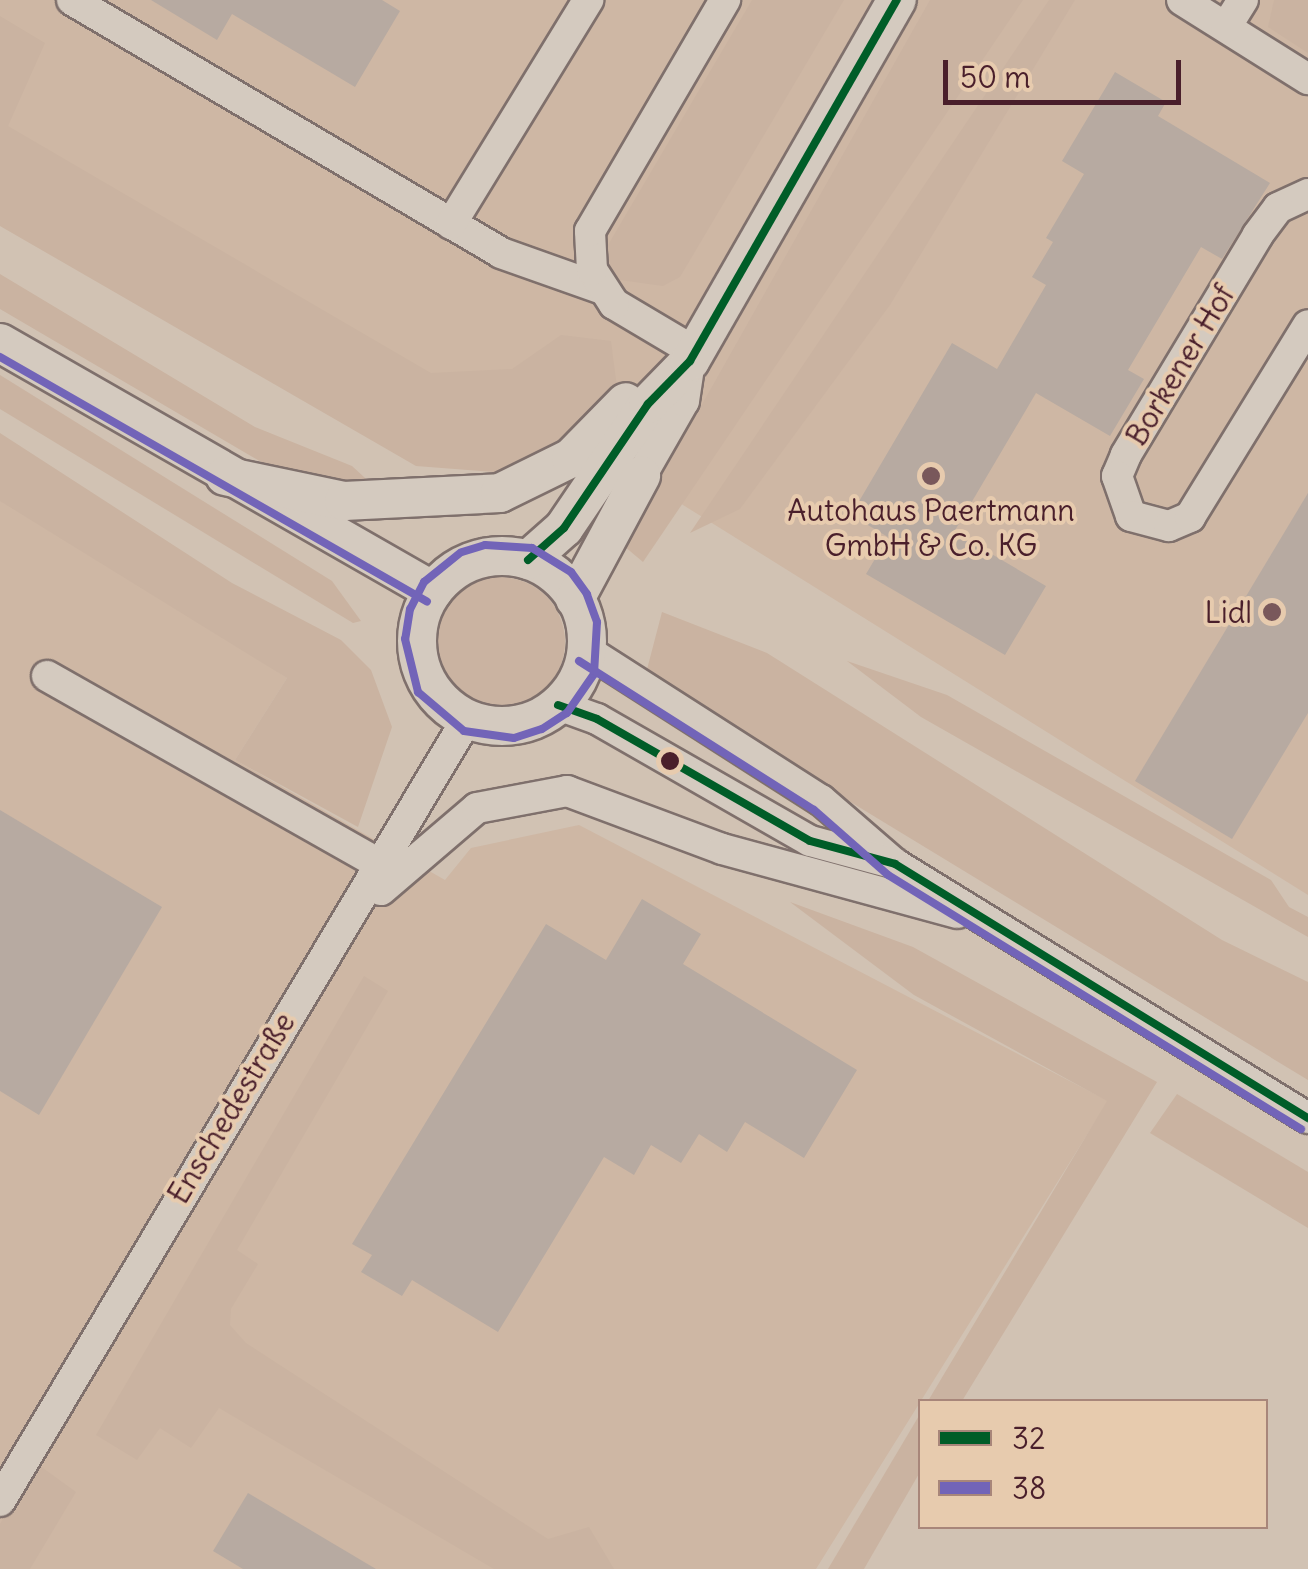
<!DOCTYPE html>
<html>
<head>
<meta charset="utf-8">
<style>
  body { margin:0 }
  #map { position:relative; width:1308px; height:1569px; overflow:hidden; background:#d1c2b3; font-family:Delius,sans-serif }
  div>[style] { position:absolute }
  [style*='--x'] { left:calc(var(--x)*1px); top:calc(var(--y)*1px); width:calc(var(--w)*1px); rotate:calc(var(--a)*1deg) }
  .built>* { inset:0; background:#ceb7a4 }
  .green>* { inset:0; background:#cab3a1 }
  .round { border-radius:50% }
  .building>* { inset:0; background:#b7aaa1 }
  .roads { filter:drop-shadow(2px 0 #7f706c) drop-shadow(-2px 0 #7f706c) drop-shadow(0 2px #7f706c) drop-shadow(0 -2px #7f706c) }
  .minor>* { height:30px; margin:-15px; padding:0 15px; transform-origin:15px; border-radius:15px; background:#d4cabf }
  .major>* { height:38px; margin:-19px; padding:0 19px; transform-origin:19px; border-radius:19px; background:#d4cabf }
  .major>.ring { margin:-19px; padding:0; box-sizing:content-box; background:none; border:38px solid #d4cabf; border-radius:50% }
  .bus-1>* { height:8px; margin:-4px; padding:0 4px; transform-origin:4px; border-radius:4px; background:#005d28 }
  .bus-2>* { height:8px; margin:-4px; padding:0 4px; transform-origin:4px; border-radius:4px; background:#7264b8 }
  .dots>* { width:28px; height:28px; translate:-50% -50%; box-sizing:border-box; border:5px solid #e7cbae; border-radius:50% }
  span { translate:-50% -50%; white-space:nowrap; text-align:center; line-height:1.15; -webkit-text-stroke:8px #e7cbae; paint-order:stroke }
  .street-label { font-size:30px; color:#4a1f2b }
  .poi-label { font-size:30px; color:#4a1f2b }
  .right { translate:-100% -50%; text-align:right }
  .legend { position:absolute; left:918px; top:1399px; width:350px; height:130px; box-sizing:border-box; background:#e7cbae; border:2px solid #a8867a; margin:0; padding:12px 18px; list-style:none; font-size:30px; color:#4a1f2b }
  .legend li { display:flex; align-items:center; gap:20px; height:50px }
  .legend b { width:50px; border:2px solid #a8867a }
  .scale { position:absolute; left:943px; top:60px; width:238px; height:45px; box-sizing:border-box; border:5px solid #4a1f2b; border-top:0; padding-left:12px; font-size:30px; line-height:35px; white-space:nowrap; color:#4a1f2b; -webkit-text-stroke:8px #e7cbae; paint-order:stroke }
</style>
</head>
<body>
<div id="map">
  <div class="built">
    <i style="clip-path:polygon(0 0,1308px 0,1308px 895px,651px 485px,423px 427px,0 149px)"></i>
    <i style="clip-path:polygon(0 488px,287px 678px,235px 760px,445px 880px,471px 848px,579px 825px,1108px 1101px,816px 1569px,0 1569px)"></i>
  </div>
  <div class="green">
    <i style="clip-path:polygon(752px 0,844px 0,680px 277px,663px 286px,620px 280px,608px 266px,608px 245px)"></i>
    <i style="clip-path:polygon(930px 0,1023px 0,643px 562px,624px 546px,638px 518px)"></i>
    <i style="clip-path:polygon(1049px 0,1075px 0,890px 305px,740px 509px,690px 533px)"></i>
    <i style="clip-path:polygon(1274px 0,1308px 0,1308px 53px,1268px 27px)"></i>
    <i style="clip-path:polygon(0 16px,45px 43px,8px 126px,431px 373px,512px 369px,561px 335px,611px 341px,619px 403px,521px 474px,416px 466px,0 226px)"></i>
    <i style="clip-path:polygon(0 274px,255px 427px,352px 466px,377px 489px,285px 476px,0 309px)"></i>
    <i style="clip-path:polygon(0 375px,332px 581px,361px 621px,353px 623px,0 409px)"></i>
    <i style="clip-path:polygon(0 433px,232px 583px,341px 640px,371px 670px,392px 727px,358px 827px,235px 760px,287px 678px,0 501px)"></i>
    <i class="round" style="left:435px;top:577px;width:130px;height:130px"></i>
    <i style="clip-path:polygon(662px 612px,767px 653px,1222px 940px,1308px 982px,1308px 1080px,645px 677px)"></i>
    <i style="clip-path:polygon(847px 661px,947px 695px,1271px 880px,1289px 907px,1308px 917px,1308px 937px,921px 717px)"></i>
    <i style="clip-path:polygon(790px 902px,913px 947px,1157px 1082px,962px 1401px,928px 1401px,1107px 1101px,914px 995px)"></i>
    <i style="clip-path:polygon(364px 976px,388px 991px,237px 1250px,258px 1264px,231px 1309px,230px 1325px,246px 1343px,548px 1539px,589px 1527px,614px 1569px,494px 1569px,219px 1408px,191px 1448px,160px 1428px,137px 1460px,96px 1435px)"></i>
    <i style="clip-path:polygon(1177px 1094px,1308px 1172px,1308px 1228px,1150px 1133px)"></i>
    <i style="clip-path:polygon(920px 1414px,920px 1472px,864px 1569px,828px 1569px)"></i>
    <i style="clip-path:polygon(36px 1463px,76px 1492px,30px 1569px,0 1569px,0 1524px)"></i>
  </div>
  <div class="building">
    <i style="clip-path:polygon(151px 0,382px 0,400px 11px,355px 87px,232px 14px,217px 40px)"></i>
    <i style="clip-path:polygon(1115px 72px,1166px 102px,1158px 116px,1270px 183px,1222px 259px,1201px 247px,1128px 370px,1144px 379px,1110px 436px,1036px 393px,954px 532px,1046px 586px,1005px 655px,866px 574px,888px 537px,851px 515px,952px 343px,997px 369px,1046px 285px,1032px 277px,1053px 242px,1046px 238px,1084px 174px,1062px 161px)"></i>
    <i style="clip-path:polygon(1308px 493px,1308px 713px,1232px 839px,1135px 781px)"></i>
    <i style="clip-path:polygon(0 810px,162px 907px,39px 1115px,0 1091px)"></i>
    <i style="clip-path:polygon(642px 899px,701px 934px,683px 964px,857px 1070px,804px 1158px,745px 1122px,727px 1152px,699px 1134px,681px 1163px,651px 1145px,634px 1175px,604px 1157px,498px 1332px,412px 1280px,402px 1296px,361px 1272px,372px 1255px,352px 1244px,546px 924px,606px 960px)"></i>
    <i style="clip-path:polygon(248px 1493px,376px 1569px,243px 1569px,213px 1551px)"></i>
  </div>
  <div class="roads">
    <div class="minor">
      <i style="--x:72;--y:0;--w:498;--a:30.5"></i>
      <i style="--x:501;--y:253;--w:105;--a:19.5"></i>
      <i style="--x:1182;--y:0;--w:149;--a:32.1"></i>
      <i style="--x:1226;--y:27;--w:32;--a:-58"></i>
      <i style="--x:1308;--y:194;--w:33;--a:155"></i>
      <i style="--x:1278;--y:208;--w:34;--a:127"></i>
      <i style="--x:1258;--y:235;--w:257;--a:121"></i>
      <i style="--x:1126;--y:455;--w:23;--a:113"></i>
      <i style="--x:1117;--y:476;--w:42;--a:70.7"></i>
      <i style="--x:1131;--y:516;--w:39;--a:15"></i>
      <i style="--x:1169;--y:526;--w:23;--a:-23"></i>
      <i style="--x:1190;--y:517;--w:225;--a:-58.4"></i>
      <i style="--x:451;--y:224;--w:263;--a:-58.5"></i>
      <i style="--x:695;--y:352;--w:94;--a:-149.3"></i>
      <i style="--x:614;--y:304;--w:40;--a:-122.9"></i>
      <i style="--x:592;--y:270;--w:39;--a:-93"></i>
      <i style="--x:590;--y:231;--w:268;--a:-59.7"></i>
      <i style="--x:641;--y:476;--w:86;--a:-60.2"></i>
      <i style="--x:684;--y:401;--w:40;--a:-81.5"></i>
      <i style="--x:586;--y:650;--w:279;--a:32.6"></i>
      <i style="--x:821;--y:800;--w:98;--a:40.9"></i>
      <i style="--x:895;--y:864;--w:485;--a:31.6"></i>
      <i style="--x:47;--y:676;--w:386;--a:29.5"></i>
      <i style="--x:558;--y:705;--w:41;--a:19.7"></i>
      <i style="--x:597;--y:719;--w:245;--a:29.8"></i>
      <i style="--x:810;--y:841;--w:88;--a:15.1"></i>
      <i style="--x:381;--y:890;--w:126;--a:-40.5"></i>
      <i style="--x:477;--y:808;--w:92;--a:-10.7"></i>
      <i style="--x:567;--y:791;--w:165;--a:20.5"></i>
      <i style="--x:722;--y:849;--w:244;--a:15.2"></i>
      <i style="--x:0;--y:1501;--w:911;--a:-59.15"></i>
    </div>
    <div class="major">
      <i style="--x:0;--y:343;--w:499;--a:29.8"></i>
      <i style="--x:225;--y:476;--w:122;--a:11.9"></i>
      <i style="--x:344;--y:501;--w:156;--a:-2.9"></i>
      <i style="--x:500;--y:493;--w:79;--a:-26.2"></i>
      <i style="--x:571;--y:458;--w:78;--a:-45.5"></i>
      <i class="ring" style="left:417px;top:556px;width:132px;height:132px"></i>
      <i style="--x:528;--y:560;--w:48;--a:-41.6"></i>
      <i style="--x:564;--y:528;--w:150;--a:-55.9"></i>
      <i style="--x:648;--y:404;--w:60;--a:-45.7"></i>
      <i style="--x:690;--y:361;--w:416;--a:-60.2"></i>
      <i style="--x:575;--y:599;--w:140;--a:-61.8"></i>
    </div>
  </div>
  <div class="bus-1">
    <i style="--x:528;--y:560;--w:48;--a:-41.6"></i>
    <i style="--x:564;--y:528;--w:150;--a:-55.9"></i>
    <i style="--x:648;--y:404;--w:60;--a:-45.7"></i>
    <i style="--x:690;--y:361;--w:416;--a:-60.2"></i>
    <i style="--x:558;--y:705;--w:41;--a:19.7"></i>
    <i style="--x:597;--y:719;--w:245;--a:29.8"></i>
    <i style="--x:810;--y:841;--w:88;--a:15.1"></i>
    <i style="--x:895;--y:864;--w:485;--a:31.6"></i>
  </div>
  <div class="bus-2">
    <i style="--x:0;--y:357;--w:492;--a:29.8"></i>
    <i style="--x:460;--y:553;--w:46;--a:141.1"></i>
    <i style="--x:424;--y:582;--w:30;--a:117"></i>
    <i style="--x:410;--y:609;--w:30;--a:99"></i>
    <i style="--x:405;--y:639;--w:55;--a:76.2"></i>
    <i style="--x:418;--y:692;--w:60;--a:40.3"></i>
    <i style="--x:464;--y:731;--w:50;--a:8"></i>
    <i style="--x:514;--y:738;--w:29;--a:-18"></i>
    <i style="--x:542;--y:729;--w:30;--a:-33"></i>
    <i style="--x:567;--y:713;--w:47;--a:-55.3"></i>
    <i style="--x:594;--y:674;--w:52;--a:-86.7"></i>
    <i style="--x:597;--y:622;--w:30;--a:-110"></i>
    <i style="--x:587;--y:594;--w:27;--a:-126"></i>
    <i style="--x:571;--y:572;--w:46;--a:-148.4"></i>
    <i style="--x:532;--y:548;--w:47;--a:-176.3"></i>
    <i style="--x:485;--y:545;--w:24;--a:163"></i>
    <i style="--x:579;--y:661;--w:278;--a:32.4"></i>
    <i style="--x:814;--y:810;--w:98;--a:41.3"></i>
    <i style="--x:888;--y:875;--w:485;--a:31.6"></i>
  </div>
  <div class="dots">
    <i style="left:931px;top:476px;background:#79585b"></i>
    <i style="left:1272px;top:612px;background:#79585b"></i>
    <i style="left:670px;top:761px;background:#4a1f2b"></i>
  </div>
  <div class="street-label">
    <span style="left:1180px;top:365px;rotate:-59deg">Borkener Hof</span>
    <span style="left:231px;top:1108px;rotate:-59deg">Enschedestraße</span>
  </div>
  <div class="poi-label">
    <span style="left:931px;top:527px">Autohaus Paertmann<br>GmbH &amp; Co. KG</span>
    <span class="right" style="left:1252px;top:612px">Lidl</span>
  </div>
  <ul class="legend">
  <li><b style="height:12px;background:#005d28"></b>32</li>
  <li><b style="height:12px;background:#7264b8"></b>38</li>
  </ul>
  <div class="scale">50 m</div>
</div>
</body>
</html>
